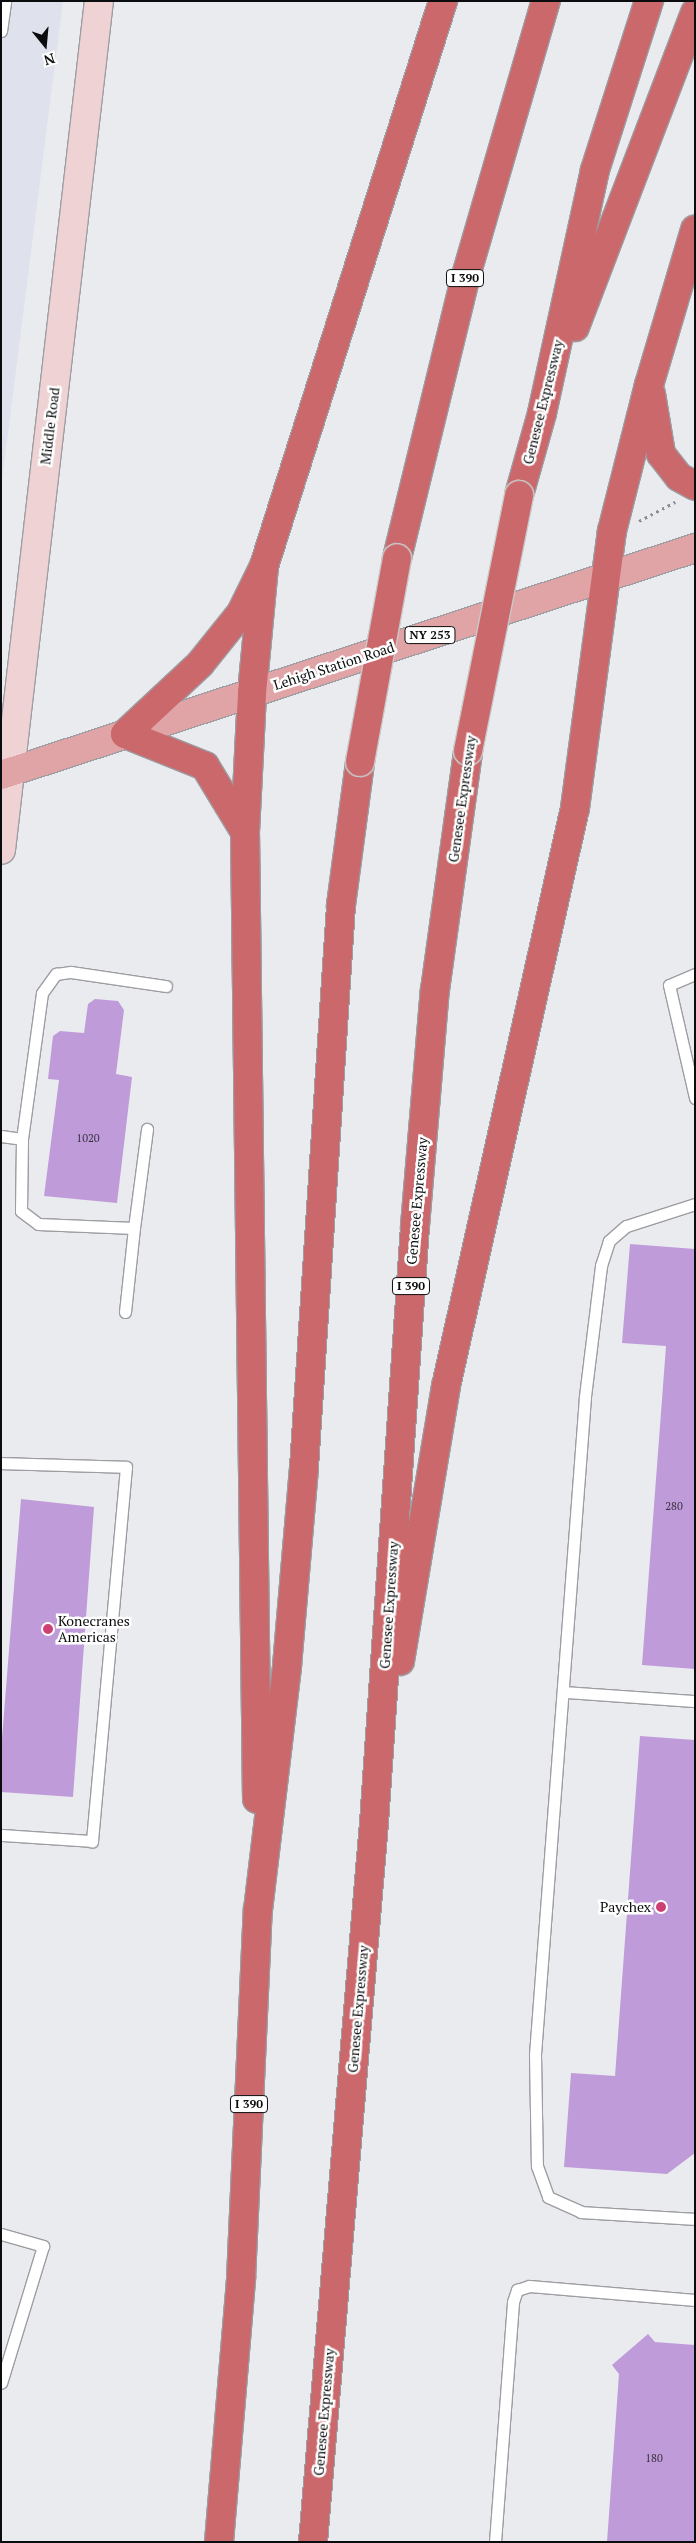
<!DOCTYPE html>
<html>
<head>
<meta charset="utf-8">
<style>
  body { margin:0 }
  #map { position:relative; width:696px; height:2543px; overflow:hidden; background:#eaebef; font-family:"PT Serif",serif }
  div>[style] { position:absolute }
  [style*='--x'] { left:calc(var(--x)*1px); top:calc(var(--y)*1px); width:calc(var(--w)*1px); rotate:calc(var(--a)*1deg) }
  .built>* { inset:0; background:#dfe1ed }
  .building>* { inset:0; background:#bf9cd9 }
  .path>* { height:3px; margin-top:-1.5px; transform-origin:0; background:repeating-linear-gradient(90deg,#8b8c8f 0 2.5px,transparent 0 6.5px) }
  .roads { filter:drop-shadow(1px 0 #9d9da2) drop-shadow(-1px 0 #9d9da2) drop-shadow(0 1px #9d9da2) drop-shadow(0 -1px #9d9da2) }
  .lane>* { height:11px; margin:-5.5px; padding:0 5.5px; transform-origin:5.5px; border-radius:5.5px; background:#fff }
  .secondary>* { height:28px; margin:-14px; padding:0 14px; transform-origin:14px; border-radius:14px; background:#efd2d3 }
  .primary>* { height:28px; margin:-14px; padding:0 14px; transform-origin:14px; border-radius:14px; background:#e0a4a7 }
  .highway>* { height:28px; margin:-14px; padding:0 14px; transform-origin:14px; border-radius:14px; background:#cb686c }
  .bridges { filter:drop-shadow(1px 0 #c9caca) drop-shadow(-1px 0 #c9caca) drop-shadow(0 1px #c9caca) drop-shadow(0 -1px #c9caca) }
  .highway-bridge>* { height:28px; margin:-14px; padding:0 14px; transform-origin:14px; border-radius:14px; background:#cb686c }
  .dots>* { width:14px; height:14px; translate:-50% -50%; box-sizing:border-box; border:2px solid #fff; border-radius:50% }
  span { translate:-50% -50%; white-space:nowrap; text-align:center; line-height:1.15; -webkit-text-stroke:5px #fff; paint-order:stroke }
  .number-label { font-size:11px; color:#383040 }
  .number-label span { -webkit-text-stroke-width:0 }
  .shield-label span { padding:1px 4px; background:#fff; border:1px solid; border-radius:4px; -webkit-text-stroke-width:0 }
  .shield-label { font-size:12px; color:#0b0c0d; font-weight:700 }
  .street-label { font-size:14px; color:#0b0c0d }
  .poi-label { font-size:14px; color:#0b0c0d }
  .left { translate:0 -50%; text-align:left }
  .right { translate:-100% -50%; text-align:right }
  .frame { position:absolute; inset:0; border:2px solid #0b0c0d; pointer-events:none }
  .north { position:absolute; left:20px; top:20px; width:50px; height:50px; -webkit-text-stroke:4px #fff; paint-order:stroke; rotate:163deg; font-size:14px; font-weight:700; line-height:20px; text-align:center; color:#0b0c0d }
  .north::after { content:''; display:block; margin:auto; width:18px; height:22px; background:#0b0c0d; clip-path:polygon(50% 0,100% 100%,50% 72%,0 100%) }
</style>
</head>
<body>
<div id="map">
  <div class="built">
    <i style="clip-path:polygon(1px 1px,63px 1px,1px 488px)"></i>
  </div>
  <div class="building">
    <i style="clip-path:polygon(95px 999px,118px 1001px,124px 1010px,116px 1074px,132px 1077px,117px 1203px,44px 1196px,59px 1080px,48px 1079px,53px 1036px,60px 1031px,84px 1033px,88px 1004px)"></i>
    <i style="clip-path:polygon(630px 1244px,695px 1249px,695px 1669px,642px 1665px,666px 1346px,622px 1343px)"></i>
    <i style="clip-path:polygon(21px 1499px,94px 1507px,73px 1797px,1px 1792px,1px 1751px)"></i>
    <i style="clip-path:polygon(640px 1736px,695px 1740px,695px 2153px,667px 2174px,564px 2167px,571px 2073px,615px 2076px)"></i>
    <i style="clip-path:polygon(648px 2334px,655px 2342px,695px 2345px,695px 2542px,607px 2542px,619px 2374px,612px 2365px)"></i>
  </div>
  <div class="path">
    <i style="--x:639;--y:521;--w:41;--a:-27.8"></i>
  </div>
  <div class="roads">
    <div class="lane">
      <i style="--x:1;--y:31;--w:30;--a:-82"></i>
      <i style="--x:695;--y:974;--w:28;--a:157"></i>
      <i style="--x:669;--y:985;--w:116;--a:77"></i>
      <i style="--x:1;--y:1136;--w:21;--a:8"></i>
      <i style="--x:22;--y:1139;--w:147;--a:-82.2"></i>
      <i style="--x:42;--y:993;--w:24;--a:-54"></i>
      <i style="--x:56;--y:974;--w:15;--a:-8"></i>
      <i style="--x:71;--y:972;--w:96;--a:8.4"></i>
      <i style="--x:22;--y:1139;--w:72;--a:90.8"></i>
      <i style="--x:21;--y:1211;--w:21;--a:37"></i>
      <i style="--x:38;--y:1224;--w:96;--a:2.4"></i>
      <i style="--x:134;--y:1228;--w:100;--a:-82.5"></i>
      <i style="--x:695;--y:1204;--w:72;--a:162.3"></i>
      <i style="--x:626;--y:1226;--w:23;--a:139"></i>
      <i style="--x:609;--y:1241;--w:26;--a:108"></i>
      <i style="--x:601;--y:1266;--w:132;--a:97"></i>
      <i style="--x:585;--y:1397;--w:660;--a:94.35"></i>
      <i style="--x:535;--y:2055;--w:111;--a:89"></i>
      <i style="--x:537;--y:2166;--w:33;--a:70"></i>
      <i style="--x:548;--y:2197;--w:36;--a:24"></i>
      <i style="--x:581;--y:2212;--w:114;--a:3.5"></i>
      <i style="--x:125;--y:1312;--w:84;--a:-83.9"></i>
      <i style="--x:1;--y:1463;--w:125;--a:1.8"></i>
      <i style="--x:126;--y:1467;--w:376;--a:95.2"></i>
      <i style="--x:92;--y:1841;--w:91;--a:-176.2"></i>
      <i style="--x:565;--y:1692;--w:130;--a:4"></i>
      <i style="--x:1;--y:2234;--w:44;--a:15.9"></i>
      <i style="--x:43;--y:2246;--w:143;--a:107"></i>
      <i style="--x:495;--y:2542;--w:241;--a:-85.7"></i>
      <i style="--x:513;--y:2302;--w:13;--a:-72"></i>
      <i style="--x:517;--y:2290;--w:13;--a:-18"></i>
      <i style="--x:529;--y:2286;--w:167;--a:4.8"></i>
    </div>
    <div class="secondary">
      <i style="--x:1;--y:850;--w:855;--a:-83.42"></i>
    </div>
    <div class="primary">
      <i style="--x:1;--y:775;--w:730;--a:-18.11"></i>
    </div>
    <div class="highway">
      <i style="--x:575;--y:327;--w:336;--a:-69.1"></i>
      <i style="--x:651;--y:394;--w:61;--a:80.5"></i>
      <i style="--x:661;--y:454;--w:29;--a:52"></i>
      <i style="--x:679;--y:477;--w:18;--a:29"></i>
      <i style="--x:519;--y:495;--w:85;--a:-74.3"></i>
      <i style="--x:542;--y:413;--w:249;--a:-77.7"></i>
      <i style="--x:595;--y:170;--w:177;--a:-72.3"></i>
      <i style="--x:397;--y:558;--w:287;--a:-76.3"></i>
      <i style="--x:465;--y:279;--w:290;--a:-73.8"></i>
      <i style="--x:245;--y:832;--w:77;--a:-121.2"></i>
      <i style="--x:205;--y:766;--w:86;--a:-158.2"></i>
      <i style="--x:125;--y:734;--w:103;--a:-43"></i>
      <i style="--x:200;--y:664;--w:65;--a:-51.2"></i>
      <i style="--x:241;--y:613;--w:52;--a:-63.9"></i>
      <i style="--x:264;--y:566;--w:593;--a:-72.42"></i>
      <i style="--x:400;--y:1661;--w:279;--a:-80.5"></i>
      <i style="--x:446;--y:1386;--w:592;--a:-77.42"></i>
      <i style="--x:575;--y:808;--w:279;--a:-82.4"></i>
      <i style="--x:612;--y:531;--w:151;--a:-75.8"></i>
      <i style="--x:649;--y:385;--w:162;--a:-73.5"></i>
      <i style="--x:257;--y:1799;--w:967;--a:-90.71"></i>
      <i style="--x:245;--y:832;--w:139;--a:-87.1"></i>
      <i style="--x:252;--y:693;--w:128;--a:-84.6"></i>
      <i style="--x:219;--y:2542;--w:264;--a:-85.2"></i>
      <i style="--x:241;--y:2279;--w:369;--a:-87.4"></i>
      <i style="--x:258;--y:1910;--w:246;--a:-83.2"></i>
      <i style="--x:287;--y:1666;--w:200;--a:-85.1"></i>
      <i style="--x:304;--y:1467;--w:563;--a:-86.23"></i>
      <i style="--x:341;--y:905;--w:144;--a:-82.4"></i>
      <i style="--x:313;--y:2542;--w:722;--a:-85.15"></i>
      <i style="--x:374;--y:1823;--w:598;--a:-86.07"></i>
      <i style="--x:415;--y:1226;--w:237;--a:-85.2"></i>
      <i style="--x:435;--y:990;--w:241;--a:-82.1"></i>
    </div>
  </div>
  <div class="bridges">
    <div class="highway-bridge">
      <i style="--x:468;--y:751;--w:261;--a:-78.7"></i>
      <i style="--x:360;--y:762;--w:207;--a:-79.7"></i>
    </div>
  </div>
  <div class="dots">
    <i style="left:48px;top:1629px;background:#cc4074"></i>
    <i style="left:661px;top:1907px;background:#cc4074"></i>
  </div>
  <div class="number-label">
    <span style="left:88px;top:1138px">1020</span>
    <span style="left:674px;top:1506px">280</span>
    <span style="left:654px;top:2458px">180</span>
  </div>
  <div class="shield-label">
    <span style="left:465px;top:278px">I 390</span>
    <span style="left:430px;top:635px">NY 253</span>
    <span style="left:411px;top:1286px">I 390</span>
    <span style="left:249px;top:2104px">I 390</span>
  </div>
  <div class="street-label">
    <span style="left:543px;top:402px;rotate:-76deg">Genesee Expressway</span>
    <span style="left:50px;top:426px;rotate:-83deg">Middle Road</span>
    <span style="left:334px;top:666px;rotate:-18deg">Lehigh Station Road</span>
    <span style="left:462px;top:799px;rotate:-82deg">Genesee Expressway</span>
    <span style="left:417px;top:1201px;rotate:-85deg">Genesee Expressway</span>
    <span style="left:389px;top:1605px;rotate:-86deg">Genesee Expressway</span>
    <span style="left:358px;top:2009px;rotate:-85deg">Genesee Expressway</span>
    <span style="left:324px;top:2412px;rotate:-85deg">Genesee Expressway</span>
  </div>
  <div class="poi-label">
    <span class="left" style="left:58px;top:1629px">Konecranes<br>Americas</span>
    <span class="right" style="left:651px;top:1907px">Paychex</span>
  </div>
  <div class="frame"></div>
  <div class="north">N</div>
</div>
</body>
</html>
